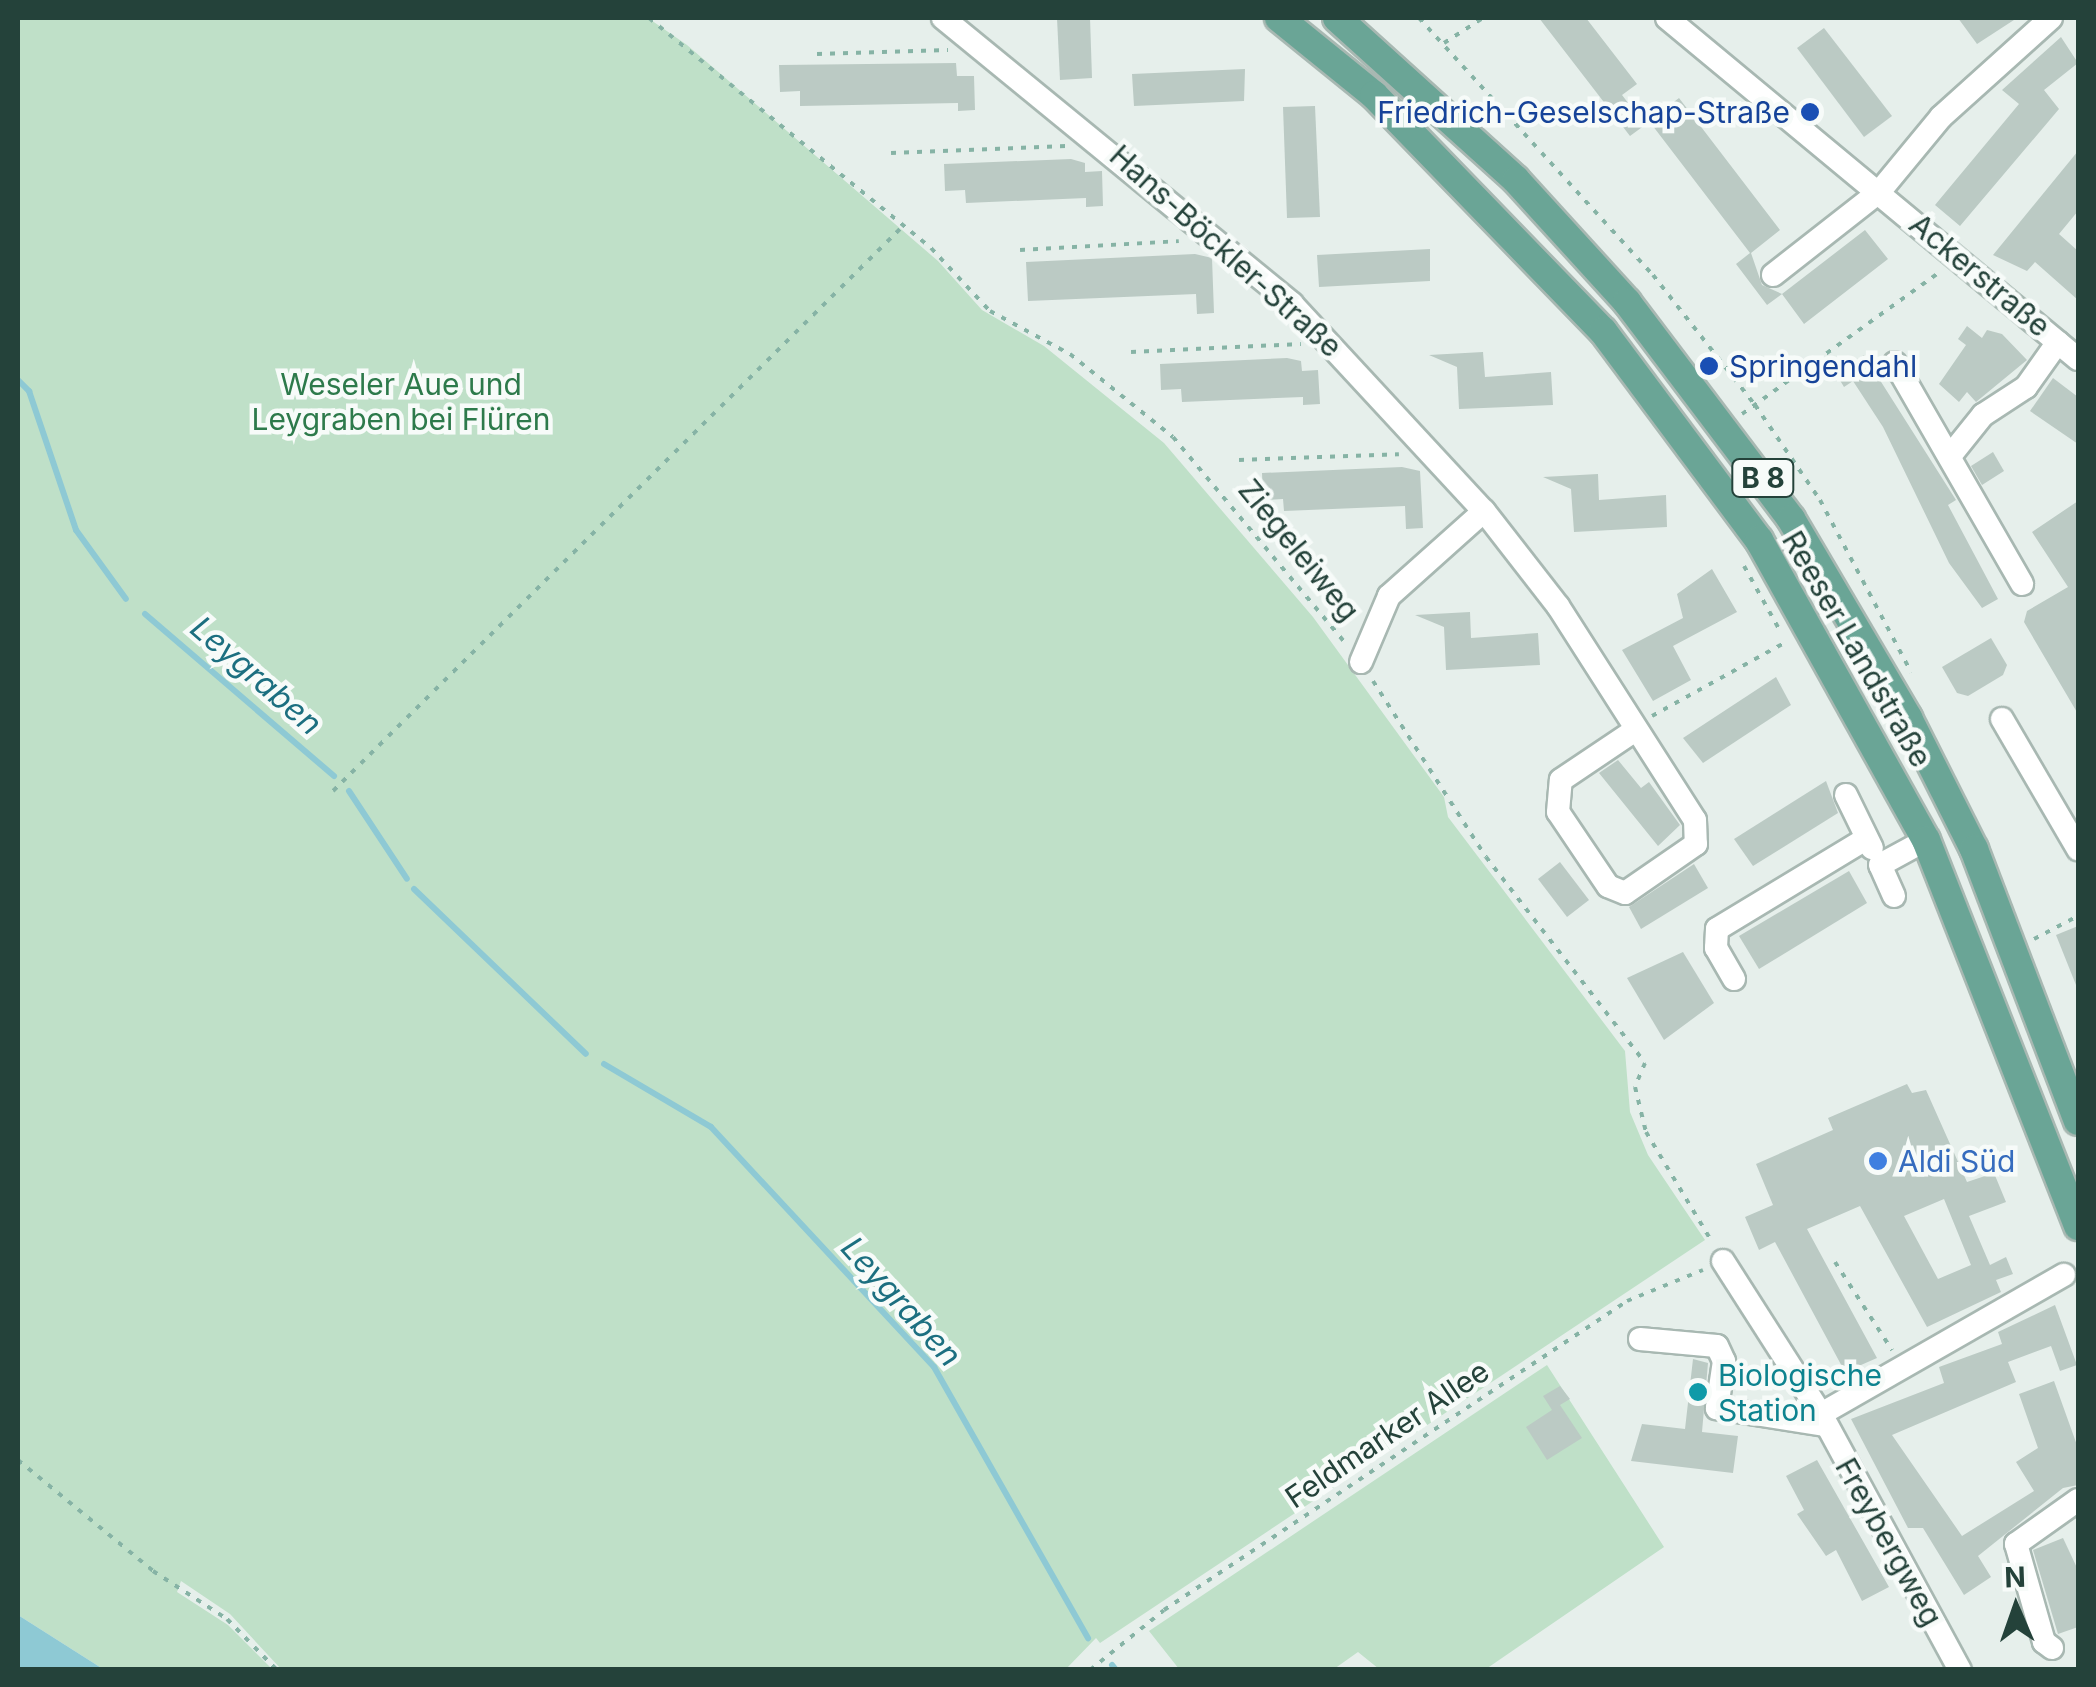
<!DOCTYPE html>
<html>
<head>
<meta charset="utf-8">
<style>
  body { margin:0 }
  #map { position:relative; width:2096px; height:1687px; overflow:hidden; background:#e6efeb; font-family:Inter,sans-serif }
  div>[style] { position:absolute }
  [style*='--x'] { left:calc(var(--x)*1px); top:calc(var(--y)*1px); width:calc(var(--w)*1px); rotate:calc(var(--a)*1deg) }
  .green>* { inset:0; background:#bfe0c8 }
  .water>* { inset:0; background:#8ec9d4 }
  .stream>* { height:6px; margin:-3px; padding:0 3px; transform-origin:3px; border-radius:3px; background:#8ec9d4 }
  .building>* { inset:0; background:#bbcac4 }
  .path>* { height:4px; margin-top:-2px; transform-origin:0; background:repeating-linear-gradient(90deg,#86b3a5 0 5px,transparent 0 13px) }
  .roads { filter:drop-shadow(2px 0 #a8b8b2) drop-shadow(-2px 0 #a8b8b2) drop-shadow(0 2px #a8b8b2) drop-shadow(0 -2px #a8b8b2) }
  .minor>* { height:22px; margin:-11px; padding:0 11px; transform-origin:11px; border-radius:11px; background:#fff }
  .major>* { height:28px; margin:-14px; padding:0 14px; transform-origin:14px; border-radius:14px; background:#6aa596 }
  .dots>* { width:28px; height:28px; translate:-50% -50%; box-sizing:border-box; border:5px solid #f7fbf9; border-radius:50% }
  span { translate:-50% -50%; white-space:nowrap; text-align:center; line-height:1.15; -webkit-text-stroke:9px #f7fbf9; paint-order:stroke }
  .shield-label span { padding:2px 8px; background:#f7fbf9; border:2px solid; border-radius:8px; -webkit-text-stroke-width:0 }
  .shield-label { font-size:28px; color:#24423a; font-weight:700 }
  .transit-label { font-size:30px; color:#164399 }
  .right { translate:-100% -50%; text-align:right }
  .left { translate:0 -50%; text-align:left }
  .street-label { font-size:30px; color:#24423a }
  .park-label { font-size:30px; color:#2d7a4b }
  .shop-label { font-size:30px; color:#366cbe }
  .culture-label { font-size:30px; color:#0d838f }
  .water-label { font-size:32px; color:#1c6f80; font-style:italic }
  .frame { position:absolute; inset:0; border:20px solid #24423a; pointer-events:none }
  .north { position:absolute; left:1966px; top:1557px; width:100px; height:100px; -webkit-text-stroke:8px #f7fbf9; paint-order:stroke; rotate:358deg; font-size:28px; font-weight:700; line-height:40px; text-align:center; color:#24423a }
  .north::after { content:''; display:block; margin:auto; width:35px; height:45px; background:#24423a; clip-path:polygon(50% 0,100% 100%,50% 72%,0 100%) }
</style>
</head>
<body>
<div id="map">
  <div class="green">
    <i style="clip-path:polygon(18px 18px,648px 18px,687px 45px,938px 261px,982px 310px,1044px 346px,1164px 443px,1313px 617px,1444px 797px,1448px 817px,1625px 1051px,1630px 1112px,1648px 1155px,1705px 1240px,1100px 1643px,1096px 1638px,1066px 1669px,281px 1669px,230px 1614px,181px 1581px,177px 1592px,228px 1625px,272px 1669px,103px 1669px,18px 1615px)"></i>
    <i style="clip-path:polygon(1547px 1365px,1664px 1547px,1486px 1669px,1379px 1669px,1358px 1652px,1334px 1669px,1179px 1669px,1149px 1631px)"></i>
  </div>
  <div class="water">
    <i style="clip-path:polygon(18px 1615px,103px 1669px,18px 1669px)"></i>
  </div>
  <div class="stream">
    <i style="--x:18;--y:380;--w:16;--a:45"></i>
    <i style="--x:29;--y:391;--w:147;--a:71.3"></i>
    <i style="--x:76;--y:530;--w:85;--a:54.1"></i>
    <i style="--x:145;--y:614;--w:249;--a:40.6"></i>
    <i style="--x:349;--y:791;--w:105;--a:56.6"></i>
    <i style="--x:414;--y:889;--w:238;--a:43.8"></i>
    <i style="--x:604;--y:1064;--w:124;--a:30.5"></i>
    <i style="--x:711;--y:1127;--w:328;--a:47.1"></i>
    <i style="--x:934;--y:1367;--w:312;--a:60.4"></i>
    <i style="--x:1112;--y:1665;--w:6;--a:51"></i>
  </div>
  <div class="building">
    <i style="clip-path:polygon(1057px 18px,1090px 18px,1092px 78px,1060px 80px)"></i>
    <i style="clip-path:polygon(1539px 18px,1586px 18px,1637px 84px,1622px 95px,1645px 125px,1630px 136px)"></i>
    <i style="clip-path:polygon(1958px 18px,2017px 18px,1977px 44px)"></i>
    <i style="clip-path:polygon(1824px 28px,1892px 116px,1864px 137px,1797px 48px)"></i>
    <i style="clip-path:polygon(2061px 37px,2078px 63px,2044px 90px,2059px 109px,1960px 226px,1935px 205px,2019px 104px,2002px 90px)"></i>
    <i style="clip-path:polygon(956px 63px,957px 76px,974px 76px,975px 110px,958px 111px,958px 103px,800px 106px,800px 91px,780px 92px,779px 65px)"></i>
    <i style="clip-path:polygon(1245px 69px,1244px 101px,1134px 106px,1132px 74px)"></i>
    <i style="clip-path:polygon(1679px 98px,1780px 230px,1751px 253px,1762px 285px,1782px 294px,1865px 230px,1888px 259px,1804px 324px,1782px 294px,1767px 305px,1736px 264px,1750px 253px,1649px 121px)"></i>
    <i style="clip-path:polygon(1315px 106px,1320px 217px,1287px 218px,1283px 107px)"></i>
    <i style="clip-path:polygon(2078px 151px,2078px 211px,2059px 234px,2078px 251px,2078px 300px,2035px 262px,2027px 271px,1993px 255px)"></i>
    <i style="clip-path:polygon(1071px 159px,1085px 163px,1085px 172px,1102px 171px,1103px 206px,1086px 207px,1086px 198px,966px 203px,965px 190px,945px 191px,944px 164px)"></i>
    <i style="clip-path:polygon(1430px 249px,1430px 281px,1319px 287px,1317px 255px)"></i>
    <i style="clip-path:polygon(1195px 254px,1212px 258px,1214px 313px,1197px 314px,1196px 294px,1028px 301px,1026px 262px)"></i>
    <i style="clip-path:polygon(1967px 326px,1982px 338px,1987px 330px,2002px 334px,2027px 360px,1976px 402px,1967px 392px,1959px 402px,1939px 384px,1966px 345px,1958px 339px)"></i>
    <i style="clip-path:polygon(1483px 352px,1485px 377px,1551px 372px,1553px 405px,1459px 409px,1457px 367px,1429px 355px)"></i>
    <i style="clip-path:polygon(1864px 355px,1956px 500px,1948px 505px,1998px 599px,1982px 608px,1949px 563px,1883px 427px,1853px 381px,1844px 387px,1835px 372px)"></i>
    <i style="clip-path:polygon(1287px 358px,1301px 361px,1302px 371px,1318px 370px,1320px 404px,1303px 405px,1303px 397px,1182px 402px,1181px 389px,1161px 390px,1160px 364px)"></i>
    <i style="clip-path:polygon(2053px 378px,2078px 397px,2078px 444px,2030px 411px)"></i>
    <i style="clip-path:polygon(1993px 452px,2004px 471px,1982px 485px,1971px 466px)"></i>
    <i style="clip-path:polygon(1402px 467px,1420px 471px,1423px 528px,1406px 529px,1405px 506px,1284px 511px,1283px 499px,1263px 500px,1262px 473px)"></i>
    <i style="clip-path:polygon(1598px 474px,1599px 500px,1666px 495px,1667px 527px,1574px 532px,1571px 489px,1543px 477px)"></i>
    <i style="clip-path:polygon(2078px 501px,2078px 714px,2024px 622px,2027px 611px,2068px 587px,2032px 532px)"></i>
    <i style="clip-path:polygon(1712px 569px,1737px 612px,1673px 646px,1691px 680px,1653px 701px,1622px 650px,1683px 618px,1677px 594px)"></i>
    <i style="clip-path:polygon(1470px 612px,1471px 638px,1538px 633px,1540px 665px,1446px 670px,1444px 627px,1415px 615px)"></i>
    <i style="clip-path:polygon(1991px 638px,2007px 665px,2003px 675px,1968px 696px,1957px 693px,1942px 667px)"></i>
    <i style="clip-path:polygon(1776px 677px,1791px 705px,1703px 763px,1683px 738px)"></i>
    <i style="clip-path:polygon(1618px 760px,1641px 788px,1649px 782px,1680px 825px,1658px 846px,1599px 773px)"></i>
    <i style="clip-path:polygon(1826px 781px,1838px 813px,1753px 866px,1734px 839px)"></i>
    <i style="clip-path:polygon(1560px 862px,1589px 900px,1567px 917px,1538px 879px)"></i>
    <i style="clip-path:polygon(1694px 864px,1708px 888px,1641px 929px,1629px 907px)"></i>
    <i style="clip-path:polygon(1849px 871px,1867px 903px,1759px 969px,1739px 936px)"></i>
    <i style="clip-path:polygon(2078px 926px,2078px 990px,2056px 935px)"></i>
    <i style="clip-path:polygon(1683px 952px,1714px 1003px,1664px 1040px,1627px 978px)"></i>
    <i style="clip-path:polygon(evenodd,1907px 1084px,1912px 1093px,1926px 1090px,1967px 1182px,1994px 1173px,2006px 1202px,1969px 1216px,1990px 1265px,2006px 1257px,2013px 1274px,1996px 1280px,2001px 1292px,1927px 1327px,1860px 1206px,1807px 1229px,1877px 1358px,1845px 1372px,1775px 1242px,1759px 1250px,1745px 1217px,1773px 1205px,1756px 1164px,1833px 1130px,1828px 1118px,1907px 1084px,1944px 1199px,1971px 1265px,1938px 1279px,1904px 1216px,1944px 1199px)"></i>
    <i style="clip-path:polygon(2055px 1305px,2077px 1365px,2060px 1371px,2051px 1346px,2008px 1362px,2016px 1382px,1892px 1435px,1962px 1536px,2034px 1491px,2016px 1462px,2038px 1448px,2019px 1394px,2054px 1381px,2078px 1448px,2078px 1485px,2063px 1488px,1978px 1556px,1991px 1577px,1964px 1595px,1923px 1528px,1908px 1528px,1851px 1419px,1944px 1383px,1939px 1367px,2002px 1344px,1998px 1332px)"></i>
    <i style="clip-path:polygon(1693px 1359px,1708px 1363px,1702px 1432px,1738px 1436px,1733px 1473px,1631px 1461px,1642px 1424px,1685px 1429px)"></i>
    <i style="clip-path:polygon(1560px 1386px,1570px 1399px,1560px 1405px,1582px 1438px,1547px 1460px,1526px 1427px,1552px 1410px,1543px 1396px)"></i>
    <i style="clip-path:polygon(1817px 1460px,1889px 1587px,1862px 1601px,1836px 1550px,1826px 1556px,1797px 1514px,1804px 1510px,1786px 1476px)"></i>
    <i style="clip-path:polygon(2063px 1538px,2078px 1570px,2078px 1627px,2058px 1634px,2033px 1550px)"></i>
  </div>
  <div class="path">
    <i style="--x:649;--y:18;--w:364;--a:39.2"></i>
    <i style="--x:931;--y:248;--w:86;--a:46.9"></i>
    <i style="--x:990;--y:311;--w:91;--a:28.3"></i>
    <i style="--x:1070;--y:354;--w:132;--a:38.9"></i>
    <i style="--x:1173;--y:437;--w:271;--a:50.1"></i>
    <i style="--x:1419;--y:18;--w:348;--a:47.7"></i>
    <i style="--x:1653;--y:275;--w:165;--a:51.9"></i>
    <i style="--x:1755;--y:405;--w:115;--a:55.6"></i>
    <i style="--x:1820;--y:500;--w:195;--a:62.1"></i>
    <i style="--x:1444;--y:43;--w:46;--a:-32.7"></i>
    <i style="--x:817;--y:54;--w:131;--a:-1.7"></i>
    <i style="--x:891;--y:153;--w:175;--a:-2.3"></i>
    <i style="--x:1020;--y:250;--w:159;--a:-3.2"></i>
    <i style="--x:1131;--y:352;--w:170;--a:-2.7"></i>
    <i style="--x:1742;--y:414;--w:245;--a:-35.7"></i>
    <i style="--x:1239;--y:460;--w:160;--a:-2.1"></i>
    <i style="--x:1744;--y:566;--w:70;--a:60.9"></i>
    <i style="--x:1373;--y:681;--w:209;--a:57.3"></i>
    <i style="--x:1486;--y:857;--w:260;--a:52.3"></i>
    <i style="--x:1645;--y:1063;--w:26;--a:113"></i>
    <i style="--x:1635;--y:1087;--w:46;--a:76.3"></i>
    <i style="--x:1646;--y:1132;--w:128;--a:59"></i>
    <i style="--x:1652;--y:716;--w:155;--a:-28.9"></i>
    <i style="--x:333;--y:791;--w:804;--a:-44.75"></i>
    <i style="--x:2034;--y:939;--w:50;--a:-27.6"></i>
    <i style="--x:1835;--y:1262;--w:105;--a:57.1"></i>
    <i style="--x:18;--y:1460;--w:175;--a:39.4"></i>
    <i style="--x:153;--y:1571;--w:88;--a:33"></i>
    <i style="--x:227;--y:1619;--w:71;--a:45.6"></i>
    <i style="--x:1090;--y:1670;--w:95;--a:-39"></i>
    <i style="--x:1164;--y:1610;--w:557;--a:-33.72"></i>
    <i style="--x:1627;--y:1301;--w:82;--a:-22.2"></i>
  </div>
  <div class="roads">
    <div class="minor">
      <i style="--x:943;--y:18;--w:451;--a:39.3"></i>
      <i style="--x:1292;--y:304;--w:282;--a:47.2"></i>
      <i style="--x:1484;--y:511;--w:120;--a:52.1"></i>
      <i style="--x:1558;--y:606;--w:254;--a:57.4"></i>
      <i style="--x:1695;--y:820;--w:24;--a:88"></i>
      <i style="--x:1696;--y:844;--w:86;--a:145.4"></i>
      <i style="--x:1625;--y:893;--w:18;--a:-158"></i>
      <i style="--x:1608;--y:886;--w:89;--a:-124"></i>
      <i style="--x:1558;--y:812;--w:32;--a:-85"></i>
      <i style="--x:1561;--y:780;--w:88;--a:-33.9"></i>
      <i style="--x:1667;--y:18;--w:534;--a:39.68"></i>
      <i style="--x:1773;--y:275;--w:136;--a:-38.1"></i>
      <i style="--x:1880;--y:191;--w:96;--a:-50.5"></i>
      <i style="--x:1941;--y:117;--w:148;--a:-42"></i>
      <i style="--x:1895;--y:363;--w:255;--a:60.1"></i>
      <i style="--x:1950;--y:456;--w:53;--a:-51.2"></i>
      <i style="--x:1983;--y:415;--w:51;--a:-33.1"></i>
      <i style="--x:2026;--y:387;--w:55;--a:-54.6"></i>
      <i style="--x:1361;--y:662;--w:72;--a:-67"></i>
      <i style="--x:1389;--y:596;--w:127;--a:-41.8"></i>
      <i style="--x:2002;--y:719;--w:151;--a:59.7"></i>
      <i style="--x:1846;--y:795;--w:59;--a:63.9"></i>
      <i style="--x:1894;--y:896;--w:34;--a:-114"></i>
      <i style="--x:1880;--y:865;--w:52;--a:-28.5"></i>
      <i style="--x:1734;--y:979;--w:36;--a:-120"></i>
      <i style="--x:1716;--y:948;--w:19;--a:-87"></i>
      <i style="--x:1717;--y:929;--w:175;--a:-31.2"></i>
      <i style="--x:1723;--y:1261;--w:182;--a:57.4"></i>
      <i style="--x:1821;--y:1414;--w:291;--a:61.5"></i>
      <i style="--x:1640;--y:1339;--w:77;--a:5.2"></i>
      <i style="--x:1717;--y:1346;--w:17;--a:65"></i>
      <i style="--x:1724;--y:1361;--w:48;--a:98.5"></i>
      <i style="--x:1717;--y:1408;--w:110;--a:8.9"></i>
      <i style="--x:1821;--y:1414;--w:280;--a:-29.8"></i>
      <i style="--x:2052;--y:1648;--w:10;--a:-143"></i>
      <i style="--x:2044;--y:1642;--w:102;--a:-105.9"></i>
      <i style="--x:2016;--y:1544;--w:76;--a:-35.4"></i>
    </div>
    <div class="major">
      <i style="--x:1279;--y:18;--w:122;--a:39"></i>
      <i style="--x:1374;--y:95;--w:329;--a:45.9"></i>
      <i style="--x:1603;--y:331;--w:261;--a:53.3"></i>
      <i style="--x:1759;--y:540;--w:343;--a:60.9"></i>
      <i style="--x:1926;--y:840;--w:415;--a:68.5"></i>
      <i style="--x:1337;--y:18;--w:241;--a:42.1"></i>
      <i style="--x:1516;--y:180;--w:165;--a:47.7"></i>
      <i style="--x:1627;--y:302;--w:272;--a:52.9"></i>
      <i style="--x:1791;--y:519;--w:231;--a:59.5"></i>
      <i style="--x:1908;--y:718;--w:147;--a:63.3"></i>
      <i style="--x:1974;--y:849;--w:291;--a:69.1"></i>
    </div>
  </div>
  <div class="dots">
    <i style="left:1810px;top:112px;background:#1a4fb4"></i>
    <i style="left:1709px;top:366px;background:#1a4fb4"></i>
    <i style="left:1878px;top:1161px;background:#3f7fe0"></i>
    <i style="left:1698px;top:1392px;background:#0f9aa8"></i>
  </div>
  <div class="shield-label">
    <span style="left:1763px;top:478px">B 8</span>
  </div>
  <div class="transit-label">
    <span class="right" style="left:1790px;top:112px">Friedrich-Geselschap-Straße</span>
    <span class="left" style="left:1729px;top:366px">Springendahl</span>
  </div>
  <div class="street-label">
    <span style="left:1226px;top:251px;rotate:42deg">Hans-Böckler-Straße</span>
    <span style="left:1980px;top:275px;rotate:40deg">Ackerstraße</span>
    <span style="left:1299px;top:550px;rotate:51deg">Ziegeleiweg</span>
    <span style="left:1857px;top:649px;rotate:60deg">Reeser Landstraße</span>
    <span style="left:1387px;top:1434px;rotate:-34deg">Feldmarker Allee</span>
    <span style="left:1889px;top:1542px;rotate:61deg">Freybergweg</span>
  </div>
  <div class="park-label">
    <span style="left:401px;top:401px">Weseler Aue und<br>Leygraben bei Flüren</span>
  </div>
  <div class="shop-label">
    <span class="left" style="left:1898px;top:1161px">Aldi Süd</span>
  </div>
  <div class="culture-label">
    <span class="left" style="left:1718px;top:1392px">Biologische<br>Station</span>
  </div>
  <div class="water-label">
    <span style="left:256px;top:676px;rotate:41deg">Leygraben</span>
    <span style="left:901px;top:1302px;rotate:48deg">Leygraben</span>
  </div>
  <div class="frame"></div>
  <div class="north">N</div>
</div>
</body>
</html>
